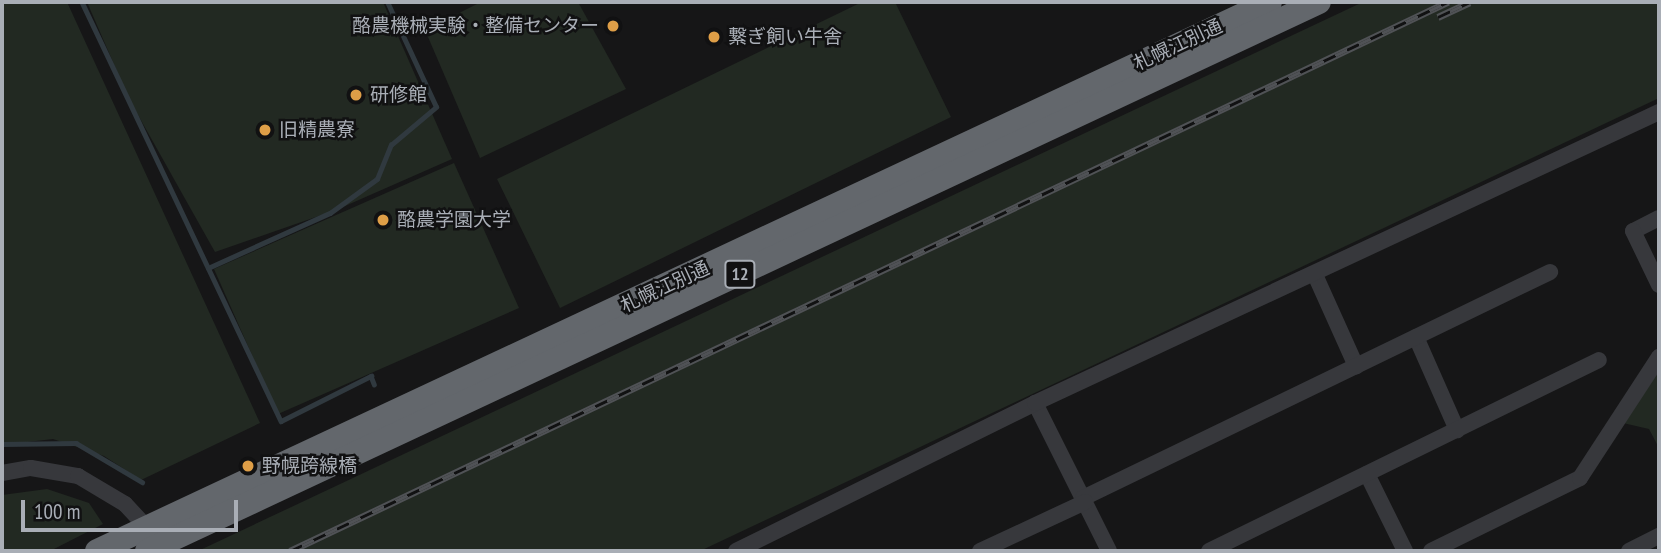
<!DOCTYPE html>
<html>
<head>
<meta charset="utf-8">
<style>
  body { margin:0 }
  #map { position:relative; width:1661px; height:553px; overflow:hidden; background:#161617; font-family:"PT Sans Narrow","Noto Sans JP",sans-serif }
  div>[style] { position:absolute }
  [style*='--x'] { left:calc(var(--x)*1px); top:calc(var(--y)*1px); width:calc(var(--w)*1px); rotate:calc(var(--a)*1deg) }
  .green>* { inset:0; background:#222922 }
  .stream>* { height:4.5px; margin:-2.25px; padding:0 2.25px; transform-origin:2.25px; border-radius:2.25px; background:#30393f }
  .minor>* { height:16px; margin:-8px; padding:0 8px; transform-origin:8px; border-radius:8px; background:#37383c }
  .highway>* { height:24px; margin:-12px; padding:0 12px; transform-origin:12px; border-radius:12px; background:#63676c }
  .rail>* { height:7px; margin-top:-3.5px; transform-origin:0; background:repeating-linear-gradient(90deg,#111112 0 13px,#505256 0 26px); box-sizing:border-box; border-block:2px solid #505256 }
  .dots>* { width:19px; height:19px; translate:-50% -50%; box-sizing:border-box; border:4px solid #111112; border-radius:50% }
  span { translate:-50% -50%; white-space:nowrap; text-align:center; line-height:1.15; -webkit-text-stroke:5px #111112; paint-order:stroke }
  .shield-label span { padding:2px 5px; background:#111112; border:2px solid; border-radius:5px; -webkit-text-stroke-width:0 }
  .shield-label { font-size:18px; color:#a9aeb6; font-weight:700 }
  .poi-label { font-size:19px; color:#a9aeb6 }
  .right { translate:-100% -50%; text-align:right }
  .left { translate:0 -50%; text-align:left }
  .street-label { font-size:19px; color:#a9aeb6 }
  .frame { position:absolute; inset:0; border:4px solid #a9aeb6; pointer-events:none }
  .scale { position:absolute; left:21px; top:500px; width:217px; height:32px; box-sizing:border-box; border:4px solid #a9aeb6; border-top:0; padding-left:9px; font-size:21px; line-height:24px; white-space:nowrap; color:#a9aeb6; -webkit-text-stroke:5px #111112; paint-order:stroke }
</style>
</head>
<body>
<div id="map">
  <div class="green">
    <i style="clip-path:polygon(2px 2px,67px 2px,260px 423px,141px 480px,104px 456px,53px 439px,2px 445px)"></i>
    <i style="clip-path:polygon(87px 2px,383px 2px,452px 159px,336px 210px,215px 252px,129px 99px)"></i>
    <i style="clip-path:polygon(481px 2px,578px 2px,626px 89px,480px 158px,425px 30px)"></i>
    <i style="clip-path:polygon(862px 2px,895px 2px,951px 117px,560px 308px,497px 179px)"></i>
    <i style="clip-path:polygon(1363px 2px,1659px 2px,1659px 98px,700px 551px,198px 551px)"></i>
    <i style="clip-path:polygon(454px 163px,519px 308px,278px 414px,214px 269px)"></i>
    <i style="clip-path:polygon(1659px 370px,1659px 448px,1649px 429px,1623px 423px)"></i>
    <i style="clip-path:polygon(47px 489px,89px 503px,103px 524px,50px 551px,2px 551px,2px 495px)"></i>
  </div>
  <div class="stream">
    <i style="--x:82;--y:2;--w:464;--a:64.6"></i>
    <i style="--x:281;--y:421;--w:101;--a:-26.6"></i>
    <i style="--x:371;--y:376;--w:9;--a:69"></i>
    <i style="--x:208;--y:268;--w:134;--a:-24.3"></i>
    <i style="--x:330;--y:213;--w:58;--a:-35.9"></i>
    <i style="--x:377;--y:179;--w:37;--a:-68"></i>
    <i style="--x:391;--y:145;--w:59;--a:-40.2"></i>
    <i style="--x:436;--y:107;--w:116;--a:-115"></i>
    <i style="--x:2;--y:444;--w:74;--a:-0.8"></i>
    <i style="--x:76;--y:443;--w:77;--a:30.6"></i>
  </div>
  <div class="minor">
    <i style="--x:1659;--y:218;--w:29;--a:153"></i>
    <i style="--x:1633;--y:231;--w:60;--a:64.3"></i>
    <i style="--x:1316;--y:277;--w:98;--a:65.8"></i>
    <i style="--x:1416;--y:337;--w:102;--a:66.2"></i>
    <i style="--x:1035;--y:403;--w:165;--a:63.4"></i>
    <i style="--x:2;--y:473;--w:29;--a:-10"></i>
    <i style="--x:31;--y:468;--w:48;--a:9.7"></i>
    <i style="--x:78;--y:476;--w:55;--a:30.8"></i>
    <i style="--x:125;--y:504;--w:40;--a:47"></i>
    <i style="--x:1367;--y:474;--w:86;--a:63.7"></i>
    <i style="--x:1083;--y:498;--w:519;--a:-25.82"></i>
    <i style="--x:736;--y:551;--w:334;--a:-26.3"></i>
    <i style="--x:1035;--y:403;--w:689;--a:-25"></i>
    <i style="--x:980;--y:551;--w:116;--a:-25"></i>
    <i style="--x:1209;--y:551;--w:434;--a:-26.1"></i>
    <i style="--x:1431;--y:551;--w:166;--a:-26.1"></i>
    <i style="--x:1580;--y:478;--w:145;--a:-56.9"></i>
    <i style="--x:1629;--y:551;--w:34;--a:-27"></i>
  </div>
  <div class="highway">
    <i style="--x:97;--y:551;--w:1295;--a:-25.08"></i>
    <i style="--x:147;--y:551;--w:1294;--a:-25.1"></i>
  </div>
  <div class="rail">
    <i style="--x:1438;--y:17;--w:35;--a:-25"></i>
    <i style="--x:290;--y:551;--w:1282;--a:-25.37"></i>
  </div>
  <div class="dots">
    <i style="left:613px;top:26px;background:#de9e47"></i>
    <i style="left:714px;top:37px;background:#de9e47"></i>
    <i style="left:356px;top:95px;background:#de9e47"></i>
    <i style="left:265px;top:130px;background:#de9e47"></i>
    <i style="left:383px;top:220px;background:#de9e47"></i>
    <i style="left:248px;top:466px;background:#de9e47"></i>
  </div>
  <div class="shield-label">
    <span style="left:740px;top:274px">12</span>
  </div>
  <div class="poi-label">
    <span class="right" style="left:599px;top:26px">酪農機械実験・整備センター</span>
    <span class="left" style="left:728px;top:37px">繋ぎ飼い牛舎</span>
    <span class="left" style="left:370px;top:95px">研修館</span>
    <span class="left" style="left:279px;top:130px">旧精農寮</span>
    <span class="left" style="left:397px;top:220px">酪農学園大学</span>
    <span class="left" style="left:262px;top:466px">野幌跨線橋</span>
  </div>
  <div class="street-label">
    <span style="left:1178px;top:45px;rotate:-25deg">札幌江別通</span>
    <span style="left:665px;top:287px;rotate:-25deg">札幌江別通</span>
  </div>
  <div class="frame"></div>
  <div class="scale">100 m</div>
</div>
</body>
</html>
